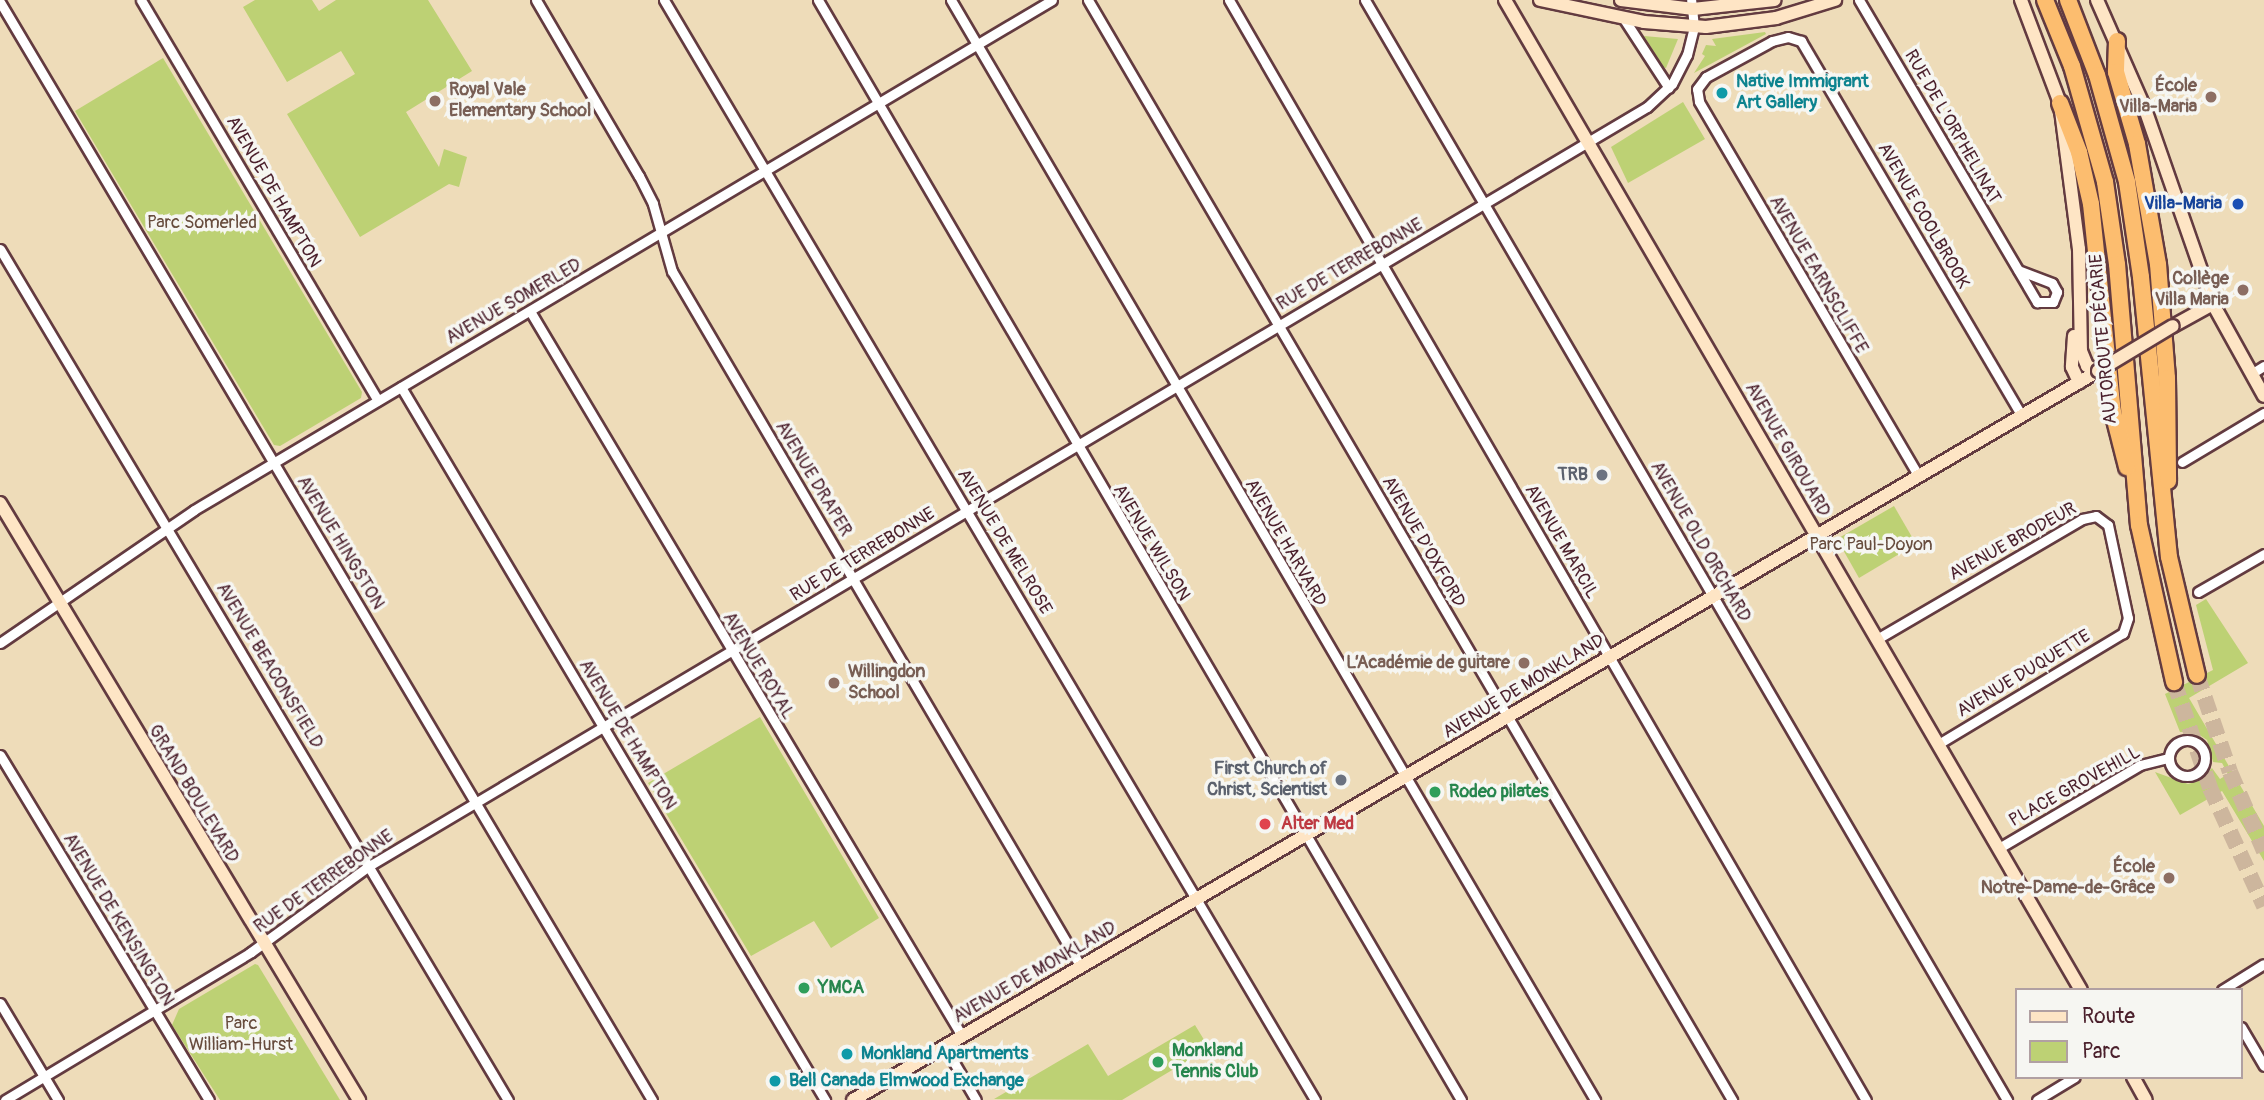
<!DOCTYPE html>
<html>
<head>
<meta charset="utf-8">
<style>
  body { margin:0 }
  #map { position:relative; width:2264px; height:1100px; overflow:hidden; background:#eedcb9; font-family:Pangolin,sans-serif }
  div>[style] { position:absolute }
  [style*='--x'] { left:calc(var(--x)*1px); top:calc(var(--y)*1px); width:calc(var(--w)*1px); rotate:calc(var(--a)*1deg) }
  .green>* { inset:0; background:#bdd174 }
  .highway-tunnel>* { height:16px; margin-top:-8px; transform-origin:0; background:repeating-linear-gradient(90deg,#cdb69d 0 16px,transparent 0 24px) }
  .roads { filter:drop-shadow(2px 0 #633b40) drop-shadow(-2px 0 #633b40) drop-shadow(0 2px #633b40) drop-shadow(0 -2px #633b40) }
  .street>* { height:9px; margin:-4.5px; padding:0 4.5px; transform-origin:4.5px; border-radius:4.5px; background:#fff }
  .street>.ring { margin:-4.5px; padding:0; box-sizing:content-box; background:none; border:9px solid #fff; border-radius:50% }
  .secondary>* { height:12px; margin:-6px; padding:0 6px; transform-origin:6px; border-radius:6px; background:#fee5c5 }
  .highway>* { height:16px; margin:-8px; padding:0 8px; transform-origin:8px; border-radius:8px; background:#fcbd6f }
  .bridges { filter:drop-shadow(2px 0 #633b40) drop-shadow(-2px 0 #633b40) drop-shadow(0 2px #633b40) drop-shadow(0 -2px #633b40) }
  .secondary-bridge>* { height:12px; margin:-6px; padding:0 6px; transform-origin:6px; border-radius:6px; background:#fee5c5 }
  .dots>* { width:19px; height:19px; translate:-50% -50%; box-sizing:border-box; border:4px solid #f6f6f2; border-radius:50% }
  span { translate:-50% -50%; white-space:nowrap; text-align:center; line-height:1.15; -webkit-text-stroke:7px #f6f6f2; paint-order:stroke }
  .culture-label { font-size:18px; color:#0d838f; font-weight:700 }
  .left { translate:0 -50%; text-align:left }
  .education-label { font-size:18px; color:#785e54; font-weight:700 }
  .right { translate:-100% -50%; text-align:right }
  .street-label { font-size:18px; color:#4a1f2b }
  .transit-label { font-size:18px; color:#164399; font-weight:700 }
  .park-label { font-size:18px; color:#674c3d }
  .worship-label { font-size:18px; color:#5b616d; font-weight:700 }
  .leisure-label { font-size:18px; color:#27864d; font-weight:700 }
  .health-label { font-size:18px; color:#be3a42; font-weight:700 }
  .legend { position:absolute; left:2015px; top:988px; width:228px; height:91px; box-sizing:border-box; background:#f6f6f2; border:2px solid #b1a0a2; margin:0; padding:9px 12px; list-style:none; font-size:21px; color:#4a1f2b }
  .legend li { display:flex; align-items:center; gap:14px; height:35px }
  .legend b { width:35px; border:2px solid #b1a0a2 }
</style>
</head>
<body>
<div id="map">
  <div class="green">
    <i style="clip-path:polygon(255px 0,312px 0,319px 11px,336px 0,428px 0,472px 71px,406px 112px,439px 167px,444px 149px,467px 157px,459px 187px,449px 184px,360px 237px,287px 114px,355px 74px,341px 51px,287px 82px,243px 7px)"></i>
    <i style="clip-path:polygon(1765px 32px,1766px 34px,1694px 73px,1705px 56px,1702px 54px,1706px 45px,1716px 46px,1712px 39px)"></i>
    <i style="clip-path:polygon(1644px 36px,1678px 39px,1666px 68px,1663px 67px)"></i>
    <i style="clip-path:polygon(163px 58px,362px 392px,361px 398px,280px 446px,274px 445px,75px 111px)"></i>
    <i style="clip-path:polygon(1683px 102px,1705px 139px,1628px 183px,1611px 147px)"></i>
    <i style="clip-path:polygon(1894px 506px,1916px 544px,1859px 578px,1837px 539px)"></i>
    <i style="clip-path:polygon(2206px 599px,2248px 663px,2189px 698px,2264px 826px,2264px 861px,2222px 791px,2180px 815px,2155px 772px,2188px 784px,2202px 780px,2212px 768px,2220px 779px,2228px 774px,2222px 763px,2213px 762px,2207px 740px,2195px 732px,2180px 732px,2165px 694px,2213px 670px,2196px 605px)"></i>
    <i style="clip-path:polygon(760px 717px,879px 918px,831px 948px,814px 921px,751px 956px,648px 783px)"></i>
    <i style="clip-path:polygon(255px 964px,258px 965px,340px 1100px,220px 1100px,172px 1025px,179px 1009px)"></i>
    <i style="clip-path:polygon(1195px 1025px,1209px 1048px,1122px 1100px,994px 1099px,1088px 1044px,1108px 1076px)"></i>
  </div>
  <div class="highway-tunnel">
    <i style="--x:2197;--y:675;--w:102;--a:71.2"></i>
    <i style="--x:2230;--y:772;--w:86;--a:66.7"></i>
    <i style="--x:2174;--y:682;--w:112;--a:71.2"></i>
    <i style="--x:2210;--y:788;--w:130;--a:65.4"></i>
  </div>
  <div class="roads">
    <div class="street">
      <i style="--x:141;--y:0;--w:465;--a:59.4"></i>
      <i style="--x:536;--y:0;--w:204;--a:59.7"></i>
      <i style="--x:639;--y:176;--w:31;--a:63"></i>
      <i style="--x:653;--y:204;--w:70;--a:74.2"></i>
      <i style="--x:672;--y:271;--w:807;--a:59.56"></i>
      <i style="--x:664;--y:0;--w:1278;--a:59.38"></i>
      <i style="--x:818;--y:0;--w:1274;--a:59.69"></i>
      <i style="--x:951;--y:0;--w:1275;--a:59.65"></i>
      <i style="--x:1088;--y:0;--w:1275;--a:59.65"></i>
      <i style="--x:1229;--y:0;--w:1271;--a:59.93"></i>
      <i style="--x:1365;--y:0;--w:1274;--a:59.73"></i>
      <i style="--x:1859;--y:0;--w:351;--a:59.5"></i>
      <i style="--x:2037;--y:302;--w:16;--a:0"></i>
      <i style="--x:2053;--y:302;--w:11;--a:-68"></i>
      <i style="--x:2057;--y:292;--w:10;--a:-119"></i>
      <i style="--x:2052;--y:283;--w:36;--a:-159"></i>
      <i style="--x:0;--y:2;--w:1277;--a:59.3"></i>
      <i style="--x:1624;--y:19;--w:82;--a:56.9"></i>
      <i style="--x:0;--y:249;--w:991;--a:59.17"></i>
      <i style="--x:530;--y:311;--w:844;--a:59.21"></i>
      <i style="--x:2251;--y:374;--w:15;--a:-32"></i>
      <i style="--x:401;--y:387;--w:830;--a:59.26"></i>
      <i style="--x:2182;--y:462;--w:96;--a:-30.9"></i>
      <i style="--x:1918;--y:475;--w:433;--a:-120.4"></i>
      <i style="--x:1699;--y:101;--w:12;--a:-99"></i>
      <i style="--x:1697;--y:89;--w:15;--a:-53"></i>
      <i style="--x:1706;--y:77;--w:75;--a:-28.6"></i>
      <i style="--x:1772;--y:41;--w:16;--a:-14"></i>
      <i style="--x:1788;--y:37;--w:14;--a:17"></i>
      <i style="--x:1801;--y:41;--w:433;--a:59.5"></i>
      <i style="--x:2198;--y:592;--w:76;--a:-29.9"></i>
      <i style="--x:1877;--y:639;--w:238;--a:-30.3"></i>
      <i style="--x:2082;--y:519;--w:14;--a:-12"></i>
      <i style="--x:2096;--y:516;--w:15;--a:37"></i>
      <i style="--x:2108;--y:525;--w:95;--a:77.9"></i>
      <i style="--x:2128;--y:618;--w:16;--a:108"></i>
      <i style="--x:2123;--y:633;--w:216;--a:149"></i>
      <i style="--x:0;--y:643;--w:235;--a:-34.4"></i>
      <i style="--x:194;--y:510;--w:998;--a:-30.73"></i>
      <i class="ring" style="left:2169px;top:740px;width:27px;height:27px"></i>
      <i style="--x:0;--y:755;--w:403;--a:58.8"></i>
      <i style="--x:1999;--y:848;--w:164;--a:-30.5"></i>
      <i style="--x:2140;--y:765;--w:30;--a:-14"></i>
      <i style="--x:2222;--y:990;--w:49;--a:-31.8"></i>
      <i style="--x:0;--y:1003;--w:113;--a:59.1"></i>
      <i style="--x:2241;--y:1027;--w:45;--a:59.5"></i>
      <i style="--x:945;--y:1047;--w:61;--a:59.7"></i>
      <i style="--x:5;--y:1100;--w:287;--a:-31"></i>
      <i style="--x:251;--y:952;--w:146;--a:-36.1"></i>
      <i style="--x:369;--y:866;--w:1486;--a:-30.71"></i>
      <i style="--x:1647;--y:107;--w:34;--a:-43"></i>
      <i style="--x:1672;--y:84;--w:33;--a:-63"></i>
      <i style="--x:1687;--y:55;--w:29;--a:-76"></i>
      <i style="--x:1694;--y:27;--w:27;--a:-96"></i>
      <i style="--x:2037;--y:1100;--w:44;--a:-31.2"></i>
    </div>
    <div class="secondary">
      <i style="--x:1505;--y:0;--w:1145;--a:59.81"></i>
      <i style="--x:1540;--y:0;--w:106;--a:11.9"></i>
      <i style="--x:1644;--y:22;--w:62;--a:4.6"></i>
      <i style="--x:1706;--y:27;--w:71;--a:-7.3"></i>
      <i style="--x:1776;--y:18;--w:62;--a:-17"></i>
      <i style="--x:1621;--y:0;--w:73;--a:7.1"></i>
      <i style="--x:1693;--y:9;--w:82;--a:-6.3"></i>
      <i style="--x:2021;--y:0;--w:110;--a:69.3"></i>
      <i style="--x:2060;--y:103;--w:147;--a:82.6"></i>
      <i style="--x:2079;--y:249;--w:102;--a:88.9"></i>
      <i style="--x:2081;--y:351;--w:16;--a:68"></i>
      <i style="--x:2087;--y:366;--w:12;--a:24"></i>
      <i style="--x:2097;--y:0;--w:119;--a:66.2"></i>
      <i style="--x:2145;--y:109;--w:207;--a:70.8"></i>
      <i style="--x:2213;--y:304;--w:105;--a:61"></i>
      <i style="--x:2173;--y:326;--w:46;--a:-28.8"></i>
      <i style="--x:2074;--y:336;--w:31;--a:94"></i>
      <i style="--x:2072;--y:367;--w:17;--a:65"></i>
      <i style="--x:0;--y:503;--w:697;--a:58.98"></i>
      <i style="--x:2133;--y:1077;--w:26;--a:61"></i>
      <i style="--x:853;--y:1100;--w:1443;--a:-30.35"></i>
    </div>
    <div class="highway">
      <i style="--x:2045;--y:0;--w:71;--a:67.8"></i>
      <i style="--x:2072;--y:66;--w:121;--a:74.1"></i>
      <i style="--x:2105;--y:182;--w:83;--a:81.7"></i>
      <i style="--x:2117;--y:264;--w:262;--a:85.2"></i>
      <i style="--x:2139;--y:525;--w:161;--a:77.4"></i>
      <i style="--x:2068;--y:0;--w:80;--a:68.9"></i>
      <i style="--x:2097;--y:75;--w:111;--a:74.3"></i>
      <i style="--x:2127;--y:182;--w:96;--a:81.6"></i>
      <i style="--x:2141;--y:277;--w:281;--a:84.3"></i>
      <i style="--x:2169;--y:557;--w:121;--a:76.7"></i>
      <i style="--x:2117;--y:41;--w:31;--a:92"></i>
      <i style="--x:2116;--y:72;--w:75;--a:73.7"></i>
      <i style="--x:2137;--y:144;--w:122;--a:80.1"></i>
      <i style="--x:2158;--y:264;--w:114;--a:85.5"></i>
      <i style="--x:2167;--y:378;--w:103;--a:89.4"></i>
      <i style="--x:2060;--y:103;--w:53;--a:68.8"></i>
      <i style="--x:2079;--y:152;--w:53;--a:77"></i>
      <i style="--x:2091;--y:204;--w:209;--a:84"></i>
      <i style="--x:2113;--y:412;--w:57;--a:75.7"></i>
    </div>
  </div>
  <div class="bridges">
    <div class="secondary-bridge">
      <i style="--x:2098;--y:371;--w:87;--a:-31"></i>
    </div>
  </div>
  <div class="dots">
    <i style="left:1722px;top:93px;background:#0f9aa8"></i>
    <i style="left:2211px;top:97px;background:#8d6e63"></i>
    <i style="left:435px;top:101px;background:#8d6e63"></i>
    <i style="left:2238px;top:204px;background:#1a4fb4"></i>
    <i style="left:2243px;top:290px;background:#8d6e63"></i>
    <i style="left:1602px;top:475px;background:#6b7280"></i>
    <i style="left:1524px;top:663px;background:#8d6e63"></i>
    <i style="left:834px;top:683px;background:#8d6e63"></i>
    <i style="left:1341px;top:780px;background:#6b7280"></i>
    <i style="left:1435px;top:792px;background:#2e9e5b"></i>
    <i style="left:1265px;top:824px;background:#e0444e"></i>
    <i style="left:2169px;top:878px;background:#8d6e63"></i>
    <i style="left:804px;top:988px;background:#2e9e5b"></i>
    <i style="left:847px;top:1054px;background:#0f9aa8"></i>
    <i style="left:1158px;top:1062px;background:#2e9e5b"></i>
    <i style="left:775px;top:1081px;background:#0f9aa8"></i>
  </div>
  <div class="culture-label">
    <span class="left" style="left:1736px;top:93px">Native Immigrant<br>Art Gallery</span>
    <span class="left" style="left:861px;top:1054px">Monkland Apartments</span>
    <span class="left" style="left:789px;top:1081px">Bell Canada Elmwood Exchange</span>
  </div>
  <div class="education-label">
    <span class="right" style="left:2197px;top:97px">École<br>Villa-Maria</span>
    <span class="left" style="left:449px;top:101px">Royal Vale<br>Elementary School</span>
    <span class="right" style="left:2229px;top:290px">Collège<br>Villa Maria</span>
    <span class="right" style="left:1510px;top:663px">L’Académie de guitare</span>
    <span class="left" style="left:848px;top:683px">Willingdon<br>School</span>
    <span class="right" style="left:2155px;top:878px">École<br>Notre-Dame-de-Grâce</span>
  </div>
  <div class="street-label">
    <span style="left:1952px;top:127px;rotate:60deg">RUE DE L'ORPHELINAT</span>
    <span style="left:273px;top:192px;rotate:60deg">AVENUE DE HAMPTON</span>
    <span style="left:1923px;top:216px;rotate:60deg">AVENUE COOLBROOK</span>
    <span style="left:1350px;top:265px;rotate:-30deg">RUE DE TERREBONNE</span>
    <span style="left:1818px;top:275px;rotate:60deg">AVENUE EARNSCLIFFE</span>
    <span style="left:514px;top:302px;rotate:-30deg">AVENUE SOMERLED</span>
    <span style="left:2104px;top:339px;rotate:-95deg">AUTOROUTE DÉCARIE</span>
    <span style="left:1787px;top:450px;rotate:60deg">AVENUE GIROUARD</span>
    <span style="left:813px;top:479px;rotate:59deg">AVENUE DRAPER</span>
    <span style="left:1004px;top:542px;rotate:59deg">AVENUE DE MELROSE</span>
    <span style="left:1423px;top:542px;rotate:60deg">AVENUE D'OXFORD</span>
    <span style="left:1561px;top:542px;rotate:60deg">AVENUE MARCIL</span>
    <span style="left:1700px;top:542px;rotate:60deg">AVENUE OLD ORCHARD</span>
    <span style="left:2013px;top:542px;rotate:-29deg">AVENUE BRODEUR</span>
    <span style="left:340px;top:543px;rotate:59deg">AVENUE HINGSTON</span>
    <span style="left:1151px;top:543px;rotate:59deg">AVENUE WILSON</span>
    <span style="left:1285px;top:543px;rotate:60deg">AVENUE HARVARD</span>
    <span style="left:863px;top:555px;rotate:-31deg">RUE DE TERREBONNE</span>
    <span style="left:269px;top:666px;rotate:59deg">AVENUE BEACONSFIELD</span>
    <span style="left:758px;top:666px;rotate:59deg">AVENUE ROYAL</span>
    <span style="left:2024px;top:674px;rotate:-31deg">AVENUE DUQUETTE</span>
    <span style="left:1524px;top:687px;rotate:-31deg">AVENUE DE MONKLAND</span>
    <span style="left:627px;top:735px;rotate:59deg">AVENUE DE HAMPTON</span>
    <span style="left:2075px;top:787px;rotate:-29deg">PLACE GROVEHILL</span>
    <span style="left:193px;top:794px;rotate:59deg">GRAND BOULEVARD</span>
    <span style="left:324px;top:882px;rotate:-35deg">RUE DE TERREBONNE</span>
    <span style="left:118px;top:920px;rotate:59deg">AVENUE DE KENSINGTON</span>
    <span style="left:1035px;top:973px;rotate:-30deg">AVENUE DE MONKLAND</span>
  </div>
  <div class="transit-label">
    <span class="right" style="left:2222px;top:204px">Villa-Maria</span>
  </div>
  <div class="park-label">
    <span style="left:202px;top:223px">Parc Somerled</span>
    <span style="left:1871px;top:545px">Parc Paul-Doyon</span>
    <span style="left:241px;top:1035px">Parc<br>William-Hurst</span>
  </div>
  <div class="worship-label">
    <span class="right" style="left:1588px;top:475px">TRB</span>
    <span class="right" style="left:1327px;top:780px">First Church of<br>Christ, Scientist</span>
  </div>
  <div class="leisure-label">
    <span class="left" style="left:1449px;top:792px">Rodeo pilates</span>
    <span class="left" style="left:818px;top:988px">YMCA</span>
    <span class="left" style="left:1172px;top:1062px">Monkland<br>Tennis Club</span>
  </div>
  <div class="health-label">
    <span class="left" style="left:1281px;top:824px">Alter Med</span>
  </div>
  <ul class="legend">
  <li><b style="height:9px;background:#fee5c5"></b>Route</li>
  <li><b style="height:19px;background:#bdd174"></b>Parc</li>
  </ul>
</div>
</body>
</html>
